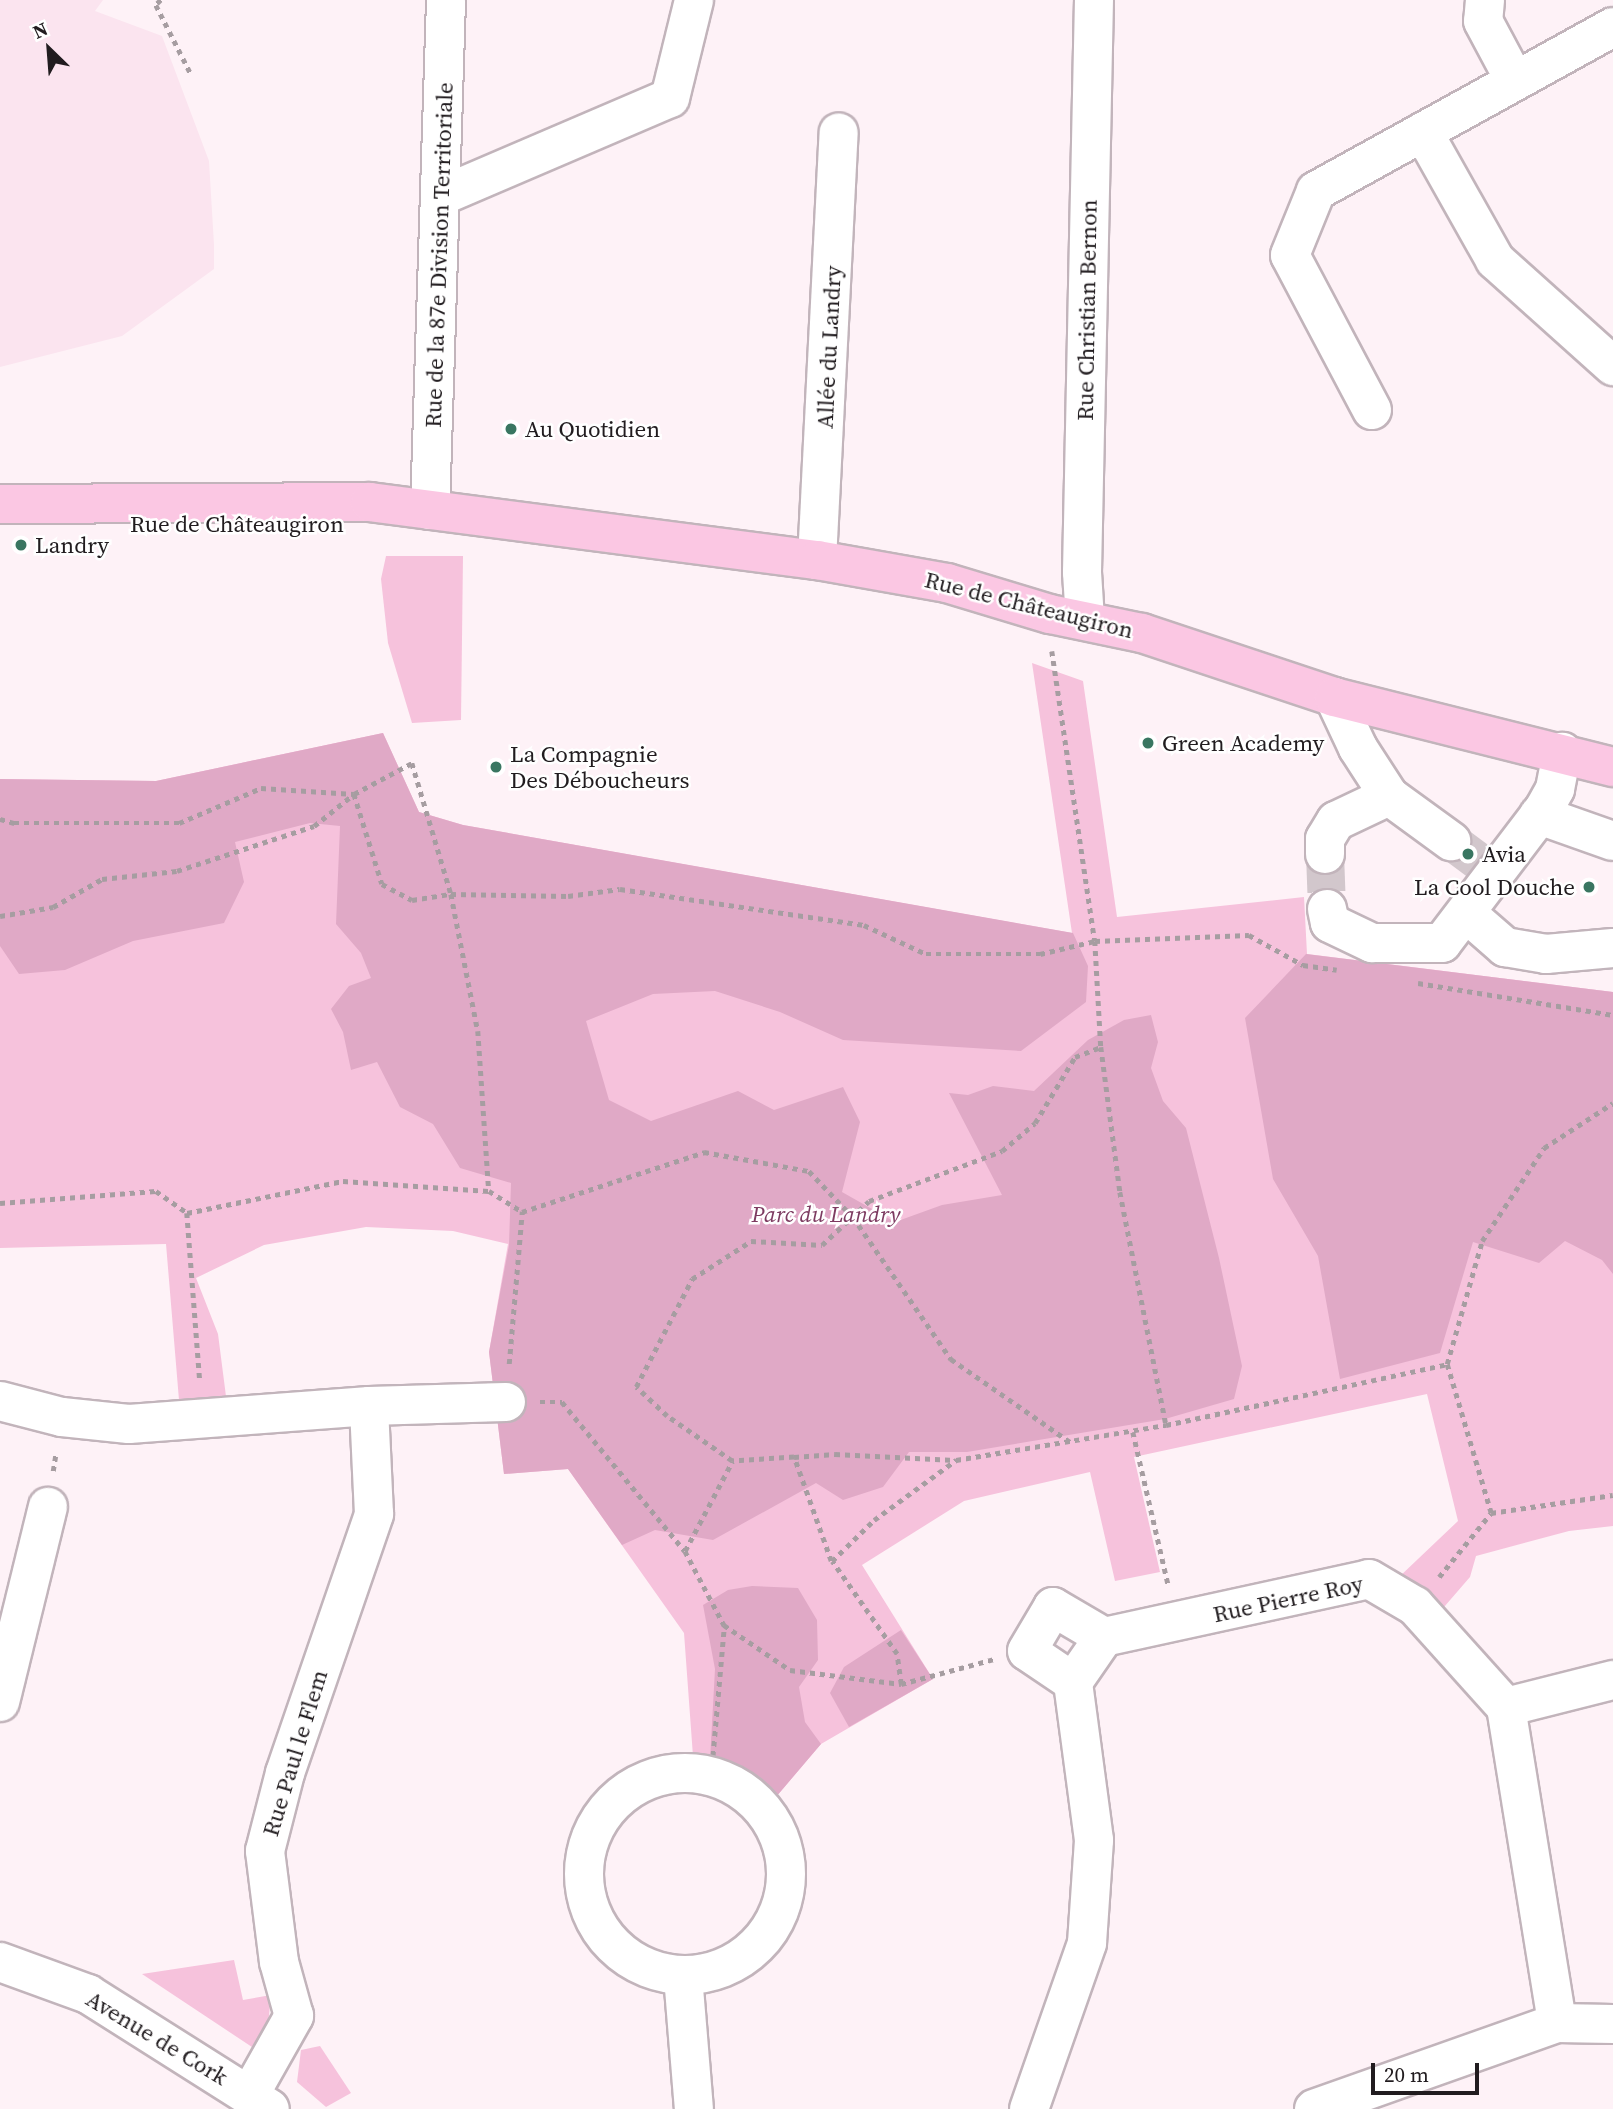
<!DOCTYPE html>
<html>
<head>
<meta charset="utf-8">
<style>
  body { margin:0 }
  #map { position:relative; width:1613px; height:2109px; overflow:hidden; background:#fef2f7; font-family:"Source Serif 4",serif }
  div>[style] { position:absolute }
  [style*='--x'] { left:calc(var(--x)*1px); top:calc(var(--y)*1px); width:calc(var(--w)*1px); rotate:calc(var(--a)*1deg) }
  .built>* { inset:0; background:#fbe4ef }
  .green>* { inset:0; background:#f6c2dc }
  .forest>* { inset:0; background:#e0a9c6 }
  .minor-tunnel>* { height:38px; margin-top:-19px; transform-origin:0; background:repeating-linear-gradient(90deg,#d2c7cc 0 38px,transparent 0 57px) }
  .path>* { height:4.5px; margin-top:-2.25px; transform-origin:0; background:repeating-linear-gradient(90deg,#a69da1 0 5px,transparent 0 10px) }
  .roads { filter:drop-shadow(2px 0 #c2b4bb) drop-shadow(-2px 0 #c2b4bb) drop-shadow(0 2px #c2b4bb) drop-shadow(0 -2px #c2b4bb) }
  .minor>* { height:38px; margin:-19px; padding:0 19px; transform-origin:19px; border-radius:19px; background:#fff }
  .minor>.ring { margin:-19px; padding:0; box-sizing:content-box; background:none; border:38px solid #fff; border-radius:50% }
  .major>* { height:38px; margin:-19px; padding:0 19px; transform-origin:19px; border-radius:19px; background:#fbc7e3 }
  .dots>* { width:19px; height:19px; translate:-50% -50%; box-sizing:border-box; border:4px solid #fff; border-radius:50% }
  span { translate:-50% -50%; white-space:nowrap; text-align:center; line-height:1.15; -webkit-text-stroke:5px #fff; paint-order:stroke }
  .street-label { font-size:23px; color:#211c1f }
  .poi-label { font-size:23px; color:#211c1f }
  .left { translate:0 -50%; text-align:left }
  .right { translate:-100% -50%; text-align:right }
  .park-label { font-size:23px; color:#7d3b61; font-style:italic }
  .north { position:absolute; left:14px; top:14px; width:70px; height:70px; -webkit-text-stroke:5px #fff; paint-order:stroke; rotate:335deg; font-size:19px; font-weight:700; line-height:28px; text-align:center; color:#211c1f }
  .north::after { content:''; display:block; margin:auto; width:24px; height:32px; background:#211c1f; clip-path:polygon(50% 0,100% 100%,50% 72%,0 100%) }
  .scale { position:absolute; left:1371px; top:2063px; width:108px; height:32px; box-sizing:border-box; border:4px solid #211c1f; border-top:0; padding-left:9px; font-size:21px; line-height:24px; white-space:nowrap; color:#211c1f; -webkit-text-stroke:5px #fff; paint-order:stroke }
</style>
</head>
<body>
<div id="map">
  <div class="built">
    <i style="clip-path:polygon(0 0,103px 0,95px 11px,162px 36px,209px 161px,214px 245px,214px 269px,122px 336px,0 367px)"></i>
  </div>
  <div class="green">
    <i style="clip-path:polygon(386px 556px,463px 556px,461px 720px,412px 723px,388px 643px,381px 579px)"></i>
    <i style="clip-path:polygon(1032px 663px,1083px 681px,1117px 917px,1304px 897px,1307px 954px,1613px 992px,1613px 1526px,1569px 1531px,1476px 1556px,1470px 1577px,1438px 1614px,1398px 1578px,1458px 1521px,1427px 1394px,1134px 1457px,1160px 1572px,1115px 1581px,1090px 1472px,964px 1501px,862px 1565px,933px 1679px,821px 1744px,770px 1804px,735px 1777px,694px 1770px,684px 1633px,568px 1469px,504px 1474px,489px 1352px,508px 1244px,453px 1231px,366px 1227px,264px 1245px,196px 1278px,218px 1334px,228px 1412px,180px 1412px,166px 1244px,0 1248px,0 779px,156px 781px,383px 733px,419px 812px,463px 825px,1072px 933px)"></i>
    <i style="clip-path:polygon(234px 1960px,243px 2000px,271px 1995px,268px 2026px,252px 2047px,142px 1974px)"></i>
    <i style="clip-path:polygon(320px 2046px,351px 2093px,326px 2107px,297px 2082px,301px 2050px)"></i>
  </div>
  <div class="forest">
    <i style="clip-path:polygon(383px 733px,419px 812px,463px 825px,1073px 933px,1088px 966px,1086px 1002px,1021px 1051px,843px 1040px,780px 1012px,715px 991px,653px 994px,586px 1021px,609px 1100px,651px 1121px,738px 1091px,774px 1110px,843px 1087px,860px 1122px,842px 1192px,895px 1222px,942px 1205px,1002px 1195px,949px 1093px,968px 1095px,993px 1086px,1034px 1091px,1088px 1040px,1124px 1020px,1151px 1015px,1158px 1042px,1151px 1068px,1163px 1101px,1186px 1128px,1219px 1258px,1242px 1366px,1234px 1399px,1165px 1419px,967px 1452px,909px 1452px,883px 1487px,843px 1500px,816px 1483px,713px 1540px,655px 1530px,622px 1545px,568px 1469px,504px 1474px,489px 1352px,509px 1245px,511px 1183px,460px 1168px,433px 1124px,400px 1107px,377px 1062px,351px 1070px,343px 1032px,331px 1009px,349px 986px,371px 978px,361px 953px,336px 924px,340px 826px,310px 823px,235px 842px,244px 882px,224px 923px,133px 941px,65px 970px,19px 974px,0 946px,0 779px,156px 781px)"></i>
    <i style="clip-path:polygon(1306px 954px,1613px 992px,1613px 1274px,1602px 1260px,1565px 1241px,1539px 1263px,1473px 1242px,1440px 1353px,1340px 1379px,1318px 1256px,1273px 1179px,1245px 1018px)"></i>
    <i style="clip-path:polygon(752px 1586px,798px 1588px,817px 1620px,818px 1660px,799px 1687px,805px 1722px,821px 1744px,770px 1804px,710px 1760px,715px 1669px,703px 1605px,728px 1590px)"></i>
    <i style="clip-path:polygon(901px 1630px,933px 1679px,849px 1727px,830px 1693px,844px 1667px)"></i>
  </div>
  <div class="minor-tunnel">
    <i style="--x:1451;--y:841;--w:44;--a:36.6"></i>
    <i style="--x:1325;--y:854;--w:55;--a:87.9"></i>
  </div>
  <div class="path">
    <i style="--x:161;--y:0;--w:7;--a:135"></i>
    <i style="--x:156;--y:5;--w:77;--a:63.1"></i>
    <i style="--x:1052;--y:651;--w:293;--a:81.6"></i>
    <i style="--x:1095;--y:941;--w:106;--a:86.8"></i>
    <i style="--x:1101;--y:1047;--w:146;--a:82.5"></i>
    <i style="--x:1120;--y:1192;--w:237;--a:78.8"></i>
    <i style="--x:354;--y:794;--w:94;--a:72.7"></i>
    <i style="--x:382;--y:884;--w:34;--a:28"></i>
    <i style="--x:412;--y:900;--w:39;--a:-9"></i>
    <i style="--x:451;--y:894;--w:117;--a:1"></i>
    <i style="--x:568;--y:896;--w:52;--a:-7.7"></i>
    <i style="--x:620;--y:889;--w:247;--a:8.4"></i>
    <i style="--x:864;--y:925;--w:68;--a:25.1"></i>
    <i style="--x:926;--y:954;--w:114;--a:0"></i>
    <i style="--x:1040;--y:954;--w:57;--a:-13.3"></i>
    <i style="--x:1095;--y:941;--w:154;--a:-2.2"></i>
    <i style="--x:1249;--y:935;--w:62;--a:29.1"></i>
    <i style="--x:1303;--y:965;--w:34;--a:8"></i>
    <i style="--x:0;--y:819;--w:15;--a:16"></i>
    <i style="--x:14;--y:823;--w:165;--a:0"></i>
    <i style="--x:179;--y:823;--w:89;--a:-23.1"></i>
    <i style="--x:261;--y:788;--w:93;--a:3.7"></i>
    <i style="--x:0;--y:916;--w:54;--a:-9.6"></i>
    <i style="--x:53;--y:907;--w:56;--a:-29.7"></i>
    <i style="--x:102;--y:879;--w:75;--a:-6.1"></i>
    <i style="--x:177;--y:871;--w:144;--a:-18.2"></i>
    <i style="--x:314;--y:826;--w:51;--a:-38.7"></i>
    <i style="--x:354;--y:794;--w:66;--a:-28.1"></i>
    <i style="--x:412;--y:763;--w:137;--a:73.4"></i>
    <i style="--x:451;--y:894;--w:140;--a:78.9"></i>
    <i style="--x:478;--y:1031;--w:160;--a:86.1"></i>
    <i style="--x:1418;--y:983;--w:198;--a:9.3"></i>
    <i style="--x:0;--y:1203;--w:156;--a:-4.4"></i>
    <i style="--x:156;--y:1191;--w:38;--a:35"></i>
    <i style="--x:187;--y:1213;--w:159;--a:-11.6"></i>
    <i style="--x:343;--y:1181;--w:146;--a:3.9"></i>
    <i style="--x:489;--y:1191;--w:39;--a:32"></i>
    <i style="--x:522;--y:1212;--w:192;--a:-18.2"></i>
    <i style="--x:704;--y:1152;--w:107;--a:10.3"></i>
    <i style="--x:809;--y:1171;--w:64;--a:46.3"></i>
    <i style="--x:853;--y:1217;--w:173;--a:55.4"></i>
    <i style="--x:951;--y:1359;--w:145;--a:34.9"></i>
    <i style="--x:187;--y:1213;--w:170;--a:85.6"></i>
    <i style="--x:509;--y:1364;--w:153;--a:-85.1"></i>
    <i style="--x:540;--y:1402;--w:22;--a:0"></i>
    <i style="--x:562;--y:1402;--w:193;--a:50.5"></i>
    <i style="--x:685;--y:1551;--w:84;--a:62.2"></i>
    <i style="--x:724;--y:1625;--w:80;--a:34.3"></i>
    <i style="--x:790;--y:1670;--w:112;--a:7.2"></i>
    <i style="--x:901;--y:1684;--w:96;--a:-15"></i>
    <i style="--x:1133;--y:1432;--w:156;--a:77"></i>
    <i style="--x:794;--y:1457;--w:62;--a:176.3"></i>
    <i style="--x:732;--y:1461;--w:79;--a:-145.3"></i>
    <i style="--x:667;--y:1416;--w:42;--a:-136.9"></i>
    <i style="--x:636;--y:1387;--w:122;--a:-62.6"></i>
    <i style="--x:692;--y:1279;--w:70;--a:-32.8"></i>
    <i style="--x:751;--y:1241;--w:71;--a:3.2"></i>
    <i style="--x:822;--y:1245;--w:64;--a:-43.1"></i>
    <i style="--x:869;--y:1201;--w:142;--a:-20.6"></i>
    <i style="--x:1002;--y:1151;--w:43;--a:-40.3"></i>
    <i style="--x:1035;--y:1123;--w:77;--a:-58.8"></i>
    <i style="--x:1075;--y:1057;--w:28;--a:-21"></i>
    <i style="--x:53;--y:1471;--w:19;--a:-81"></i>
    <i style="--x:1491;--y:1513;--w:155;--a:-106.5"></i>
    <i style="--x:1447;--y:1364;--w:128;--a:-74.1"></i>
    <i style="--x:1482;--y:1241;--w:112;--a:-56.3"></i>
    <i style="--x:1544;--y:1148;--w:82;--a:-33.1"></i>
    <i style="--x:685;--y:1551;--w:101;--a:-62.2"></i>
    <i style="--x:831;--y:1561;--w:110;--a:-109.6"></i>
    <i style="--x:794;--y:1457;--w:41;--a:-4.2"></i>
    <i style="--x:835;--y:1454;--w:120;--a:2.9"></i>
    <i style="--x:1439;--y:1577;--w:82;--a:-50.9"></i>
    <i style="--x:1491;--y:1513;--w:123;--a:-8.4"></i>
    <i style="--x:901;--y:1684;--w:30;--a:-98"></i>
    <i style="--x:897;--y:1654;--w:113;--a:-125"></i>
    <i style="--x:832;--y:1561;--w:59;--a:-44.3"></i>
    <i style="--x:874;--y:1520;--w:102;--a:-36.2"></i>
    <i style="--x:956;--y:1460;--w:213;--a:-9.5"></i>
    <i style="--x:1166;--y:1425;--w:288;--a:-12.2"></i>
    <i style="--x:711;--y:1776;--w:151;--a:-85"></i>
  </div>
  <div class="roads">
    <div class="minor">
      <i style="--x:1485;--y:0;--w:21;--a:95"></i>
      <i style="--x:1483;--y:21;--w:68;--a:61.9"></i>
      <i style="--x:1423;--y:132;--w:147;--a:60.6"></i>
      <i style="--x:1495;--y:260;--w:159;--a:41.9"></i>
      <i style="--x:441;--y:196;--w:249;--a:-23.2"></i>
      <i style="--x:670;--y:98;--w:101;--a:-76.2"></i>
      <i style="--x:1372;--y:410;--w:175;--a:-117.9"></i>
      <i style="--x:1290;--y:255;--w:69;--a:-67.9"></i>
      <i style="--x:1316;--y:191;--w:339;--a:-28.9"></i>
      <i style="--x:430;--y:510;--w:510;--a:-88.2"></i>
      <i style="--x:817;--y:560;--w:428;--a:-87.1"></i>
      <i style="--x:1085;--y:620;--w:48;--a:-93.6"></i>
      <i style="--x:1082;--y:572;--w:572;--a:-88.8"></i>
      <i style="--x:1334;--y:697;--w:56;--a:64.8"></i>
      <i style="--x:1358;--y:748;--w:57;--a:57.1"></i>
      <i style="--x:1389;--y:796;--w:77;--a:36"></i>
      <i style="--x:1539;--y:815;--w:78;--a:19.4"></i>
      <i style="--x:1325;--y:854;--w:15;--a:-90"></i>
      <i style="--x:1325;--y:839;--w:21;--a:-59"></i>
      <i style="--x:1336;--y:821;--w:59;--a:-25.3"></i>
      <i style="--x:1327;--y:909;--w:14;--a:78"></i>
      <i style="--x:1330;--y:923;--w:47;--a:25.5"></i>
      <i style="--x:1372;--y:943;--w:70;--a:0"></i>
      <i style="--x:1442;--y:943;--w:168;--a:-52.7"></i>
      <i style="--x:1544;--y:809;--w:23;--a:-61"></i>
      <i style="--x:1555;--y:789;--w:38;--a:-79"></i>
      <i style="--x:1466;--y:913;--w:52;--a:41.1"></i>
      <i style="--x:1505;--y:947;--w:42;--a:9.7"></i>
      <i style="--x:1546;--y:954;--w:67;--a:-5.1"></i>
      <i style="--x:0;--y:1401;--w:64;--a:14.5"></i>
      <i style="--x:62;--y:1417;--w:67;--a:6"></i>
      <i style="--x:129;--y:1424;--w:241;--a:-4.3"></i>
      <i style="--x:369;--y:1406;--w:137;--a:-1.7"></i>
      <i style="--x:1053;--y:1607;--w:59;--a:30.5"></i>
      <i style="--x:1104;--y:1637;--w:55;--a:124.6"></i>
      <i style="--x:1073;--y:1682;--w:55;--a:-146"></i>
      <i style="--x:1027;--y:1651;--w:51;--a:-59.4"></i>
      <i style="--x:1104;--y:1637;--w:271;--a:-12.3"></i>
      <i style="--x:1369;--y:1579;--w:53;--a:30.4"></i>
      <i style="--x:1415;--y:1606;--w:136;--a:48"></i>
      <i style="--x:1506;--y:1707;--w:320;--a:80.8"></i>
      <i style="--x:0;--y:1702;--w:201;--a:-76.2"></i>
      <i style="--x:1506;--y:1707;--w:110;--a:-14.2"></i>
      <i class="ring" style="left:584px;top:1773px;width:164px;height:164px"></i>
      <i style="--x:0;--y:1962;--w:94;--a:20"></i>
      <i style="--x:88;--y:1994;--w:215;--a:32.3"></i>
      <i style="--x:683;--y:1976;--w:133;--a:85.3"></i>
      <i style="--x:250;--y:2094;--w:90;--a:-60.6"></i>
      <i style="--x:294;--y:2016;--w:56;--a:-105.5"></i>
      <i style="--x:279;--y:1962;--w:112;--a:-97.2"></i>
      <i style="--x:265;--y:1851;--w:81;--a:-75.6"></i>
      <i style="--x:285;--y:1773;--w:274;--a:-71"></i>
      <i style="--x:374;--y:1514;--w:108;--a:-92.7"></i>
      <i style="--x:1029;--y:2109;--w:176;--a:-70.7"></i>
      <i style="--x:1087;--y:1943;--w:103;--a:-86.1"></i>
      <i style="--x:1094;--y:1840;--w:159;--a:-97.6"></i>
      <i style="--x:1314;--y:2109;--w:258;--a:-19.5"></i>
      <i style="--x:1557;--y:2023;--w:56;--a:1"></i>
    </div>
    <div class="major">
      <i style="--x:0;--y:504;--w:370;--a:-0.3"></i>
      <i style="--x:370;--y:502;--w:451;--a:7.4"></i>
      <i style="--x:817;--y:560;--w:132;--a:10"></i>
      <i style="--x:947;--y:583;--w:108;--a:16.8"></i>
      <i style="--x:1050;--y:614;--w:94;--a:11.7"></i>
      <i style="--x:1142;--y:633;--w:202;--a:18.4"></i>
      <i style="--x:1334;--y:697;--w:288;--a:14.1"></i>
    </div>
  </div>
  <div class="dots">
    <i style="left:511px;top:429px;background:#397661"></i>
    <i style="left:21px;top:545px;background:#397661"></i>
    <i style="left:1148px;top:743px;background:#397661"></i>
    <i style="left:496px;top:767px;background:#397661"></i>
    <i style="left:1468px;top:854px;background:#397661"></i>
    <i style="left:1589px;top:887px;background:#397661"></i>
  </div>
  <div class="street-label">
    <span style="left:439px;top:255px;rotate:-88deg">Rue de la 87e Division Territoriale</span>
    <span style="left:1087px;top:310px;rotate:-89deg">Rue Christian Bernon</span>
    <span style="left:829px;top:347px;rotate:-87deg">Allée du Landry</span>
    <span style="left:237px;top:524px">Rue de Châteaugiron</span>
    <span style="left:1029px;top:605px;rotate:14deg">Rue de Châteaugiron</span>
    <span style="left:1288px;top:1599px;rotate:-12deg">Rue Pierre Roy</span>
    <span style="left:295px;top:1753px;rotate:-73deg">Rue Paul le Flem</span>
    <span style="left:157px;top:2038px;rotate:31deg">Avenue de Cork</span>
  </div>
  <div class="poi-label">
    <span class="left" style="left:525px;top:429px">Au Quotidien</span>
    <span class="left" style="left:35px;top:545px">Landry</span>
    <span class="left" style="left:1162px;top:743px">Green Academy</span>
    <span class="left" style="left:510px;top:767px">La Compagnie<br>Des Déboucheurs</span>
    <span class="left" style="left:1482px;top:854px">Avia</span>
    <span class="right" style="left:1575px;top:887px">La Cool Douche</span>
  </div>
  <div class="park-label">
    <span style="left:826px;top:1214px">Parc du Landry</span>
  </div>
  <div class="north">N</div>
  <div class="scale">20 m</div>
</div>
</body>
</html>
